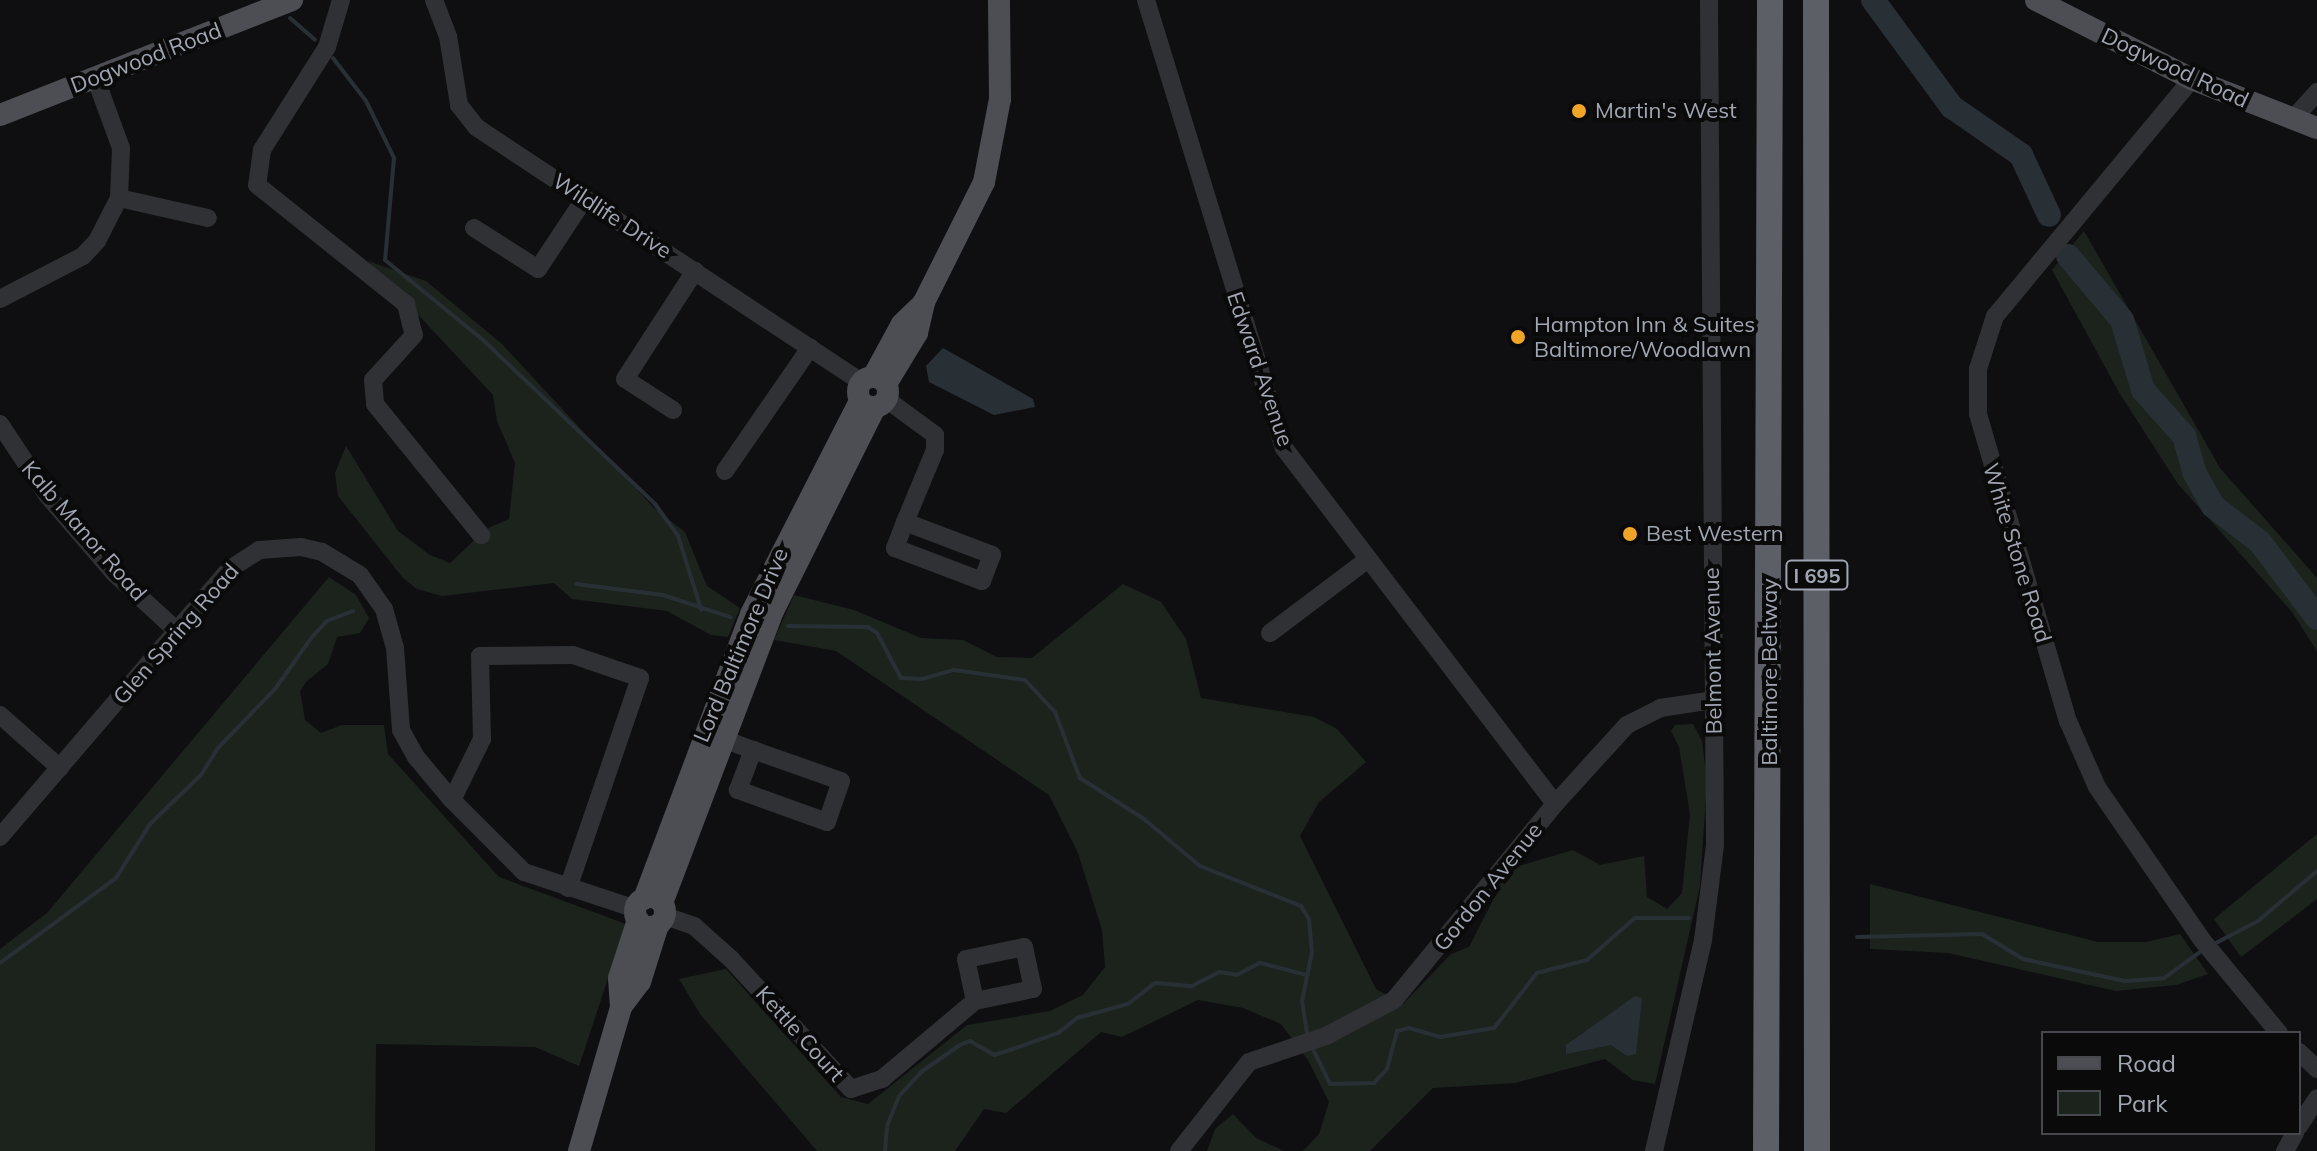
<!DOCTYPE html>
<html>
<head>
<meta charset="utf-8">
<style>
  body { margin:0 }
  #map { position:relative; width:2317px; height:1151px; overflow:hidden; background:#0f0f11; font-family:Mulish,sans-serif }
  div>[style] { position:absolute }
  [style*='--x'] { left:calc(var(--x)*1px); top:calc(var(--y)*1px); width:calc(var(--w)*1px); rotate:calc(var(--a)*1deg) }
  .green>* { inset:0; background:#1c231c }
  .water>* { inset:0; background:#283036 }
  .stream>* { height:4px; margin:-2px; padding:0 2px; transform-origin:2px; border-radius:2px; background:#283036 }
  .river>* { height:24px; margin:-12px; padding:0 12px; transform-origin:12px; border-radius:12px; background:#283036 }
  .minor>* { height:18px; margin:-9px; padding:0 9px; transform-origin:9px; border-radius:9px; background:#303135 }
  .major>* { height:22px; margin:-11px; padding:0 11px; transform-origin:11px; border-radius:11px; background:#4c4e54 }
  .major>.ring { margin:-11px; padding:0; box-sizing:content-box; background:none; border:22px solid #4c4e54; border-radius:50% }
  .highway>* { height:26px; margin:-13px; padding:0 13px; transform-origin:13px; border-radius:13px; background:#5c5f66 }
  .dots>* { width:22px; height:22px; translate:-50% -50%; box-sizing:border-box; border:4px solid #0a0a0b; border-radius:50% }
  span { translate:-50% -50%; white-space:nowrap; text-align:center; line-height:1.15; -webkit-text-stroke:8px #0a0a0b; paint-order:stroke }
  .shield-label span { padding:2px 6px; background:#0a0a0b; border:2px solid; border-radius:6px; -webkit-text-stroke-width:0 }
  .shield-label { font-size:20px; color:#a0a6b2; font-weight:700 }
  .street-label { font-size:22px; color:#a0a6b2 }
  .poi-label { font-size:22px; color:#a0a6b2 }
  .left { translate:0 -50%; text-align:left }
  .legend { position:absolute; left:2041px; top:1031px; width:260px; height:104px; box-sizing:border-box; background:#0a0a0b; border:2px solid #46484e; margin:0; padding:10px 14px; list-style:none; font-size:24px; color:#a0a6b2 }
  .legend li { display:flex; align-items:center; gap:16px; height:40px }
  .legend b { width:40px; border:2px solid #46484e }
</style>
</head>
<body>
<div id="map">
  <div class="green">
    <i style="clip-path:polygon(2084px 231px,2220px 468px,2317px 578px,2317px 651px,2292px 612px,2178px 484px,2120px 394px,2052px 270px)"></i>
    <i style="clip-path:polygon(368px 261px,426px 281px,502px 344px,654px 508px,685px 532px,707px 586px,740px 608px,728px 637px,711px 635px,667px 611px,572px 599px,554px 583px,442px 596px,417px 589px,403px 578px,338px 496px,335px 473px,346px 446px,398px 531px,430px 555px,450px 563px,486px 529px,509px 519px,515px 463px,497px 421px,493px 395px)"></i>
    <i style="clip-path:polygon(329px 577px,356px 595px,369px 618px,360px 633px,337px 637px,328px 664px,306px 682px,300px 691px,305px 720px,321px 733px,342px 725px,384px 725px,388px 754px,499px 877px,626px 924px,579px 1066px,535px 1047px,376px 1044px,375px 1151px,0 1151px,0 949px,47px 913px)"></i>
    <i style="clip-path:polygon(1123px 584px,1161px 602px,1186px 639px,1201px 698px,1314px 717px,1337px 729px,1366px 762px,1319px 802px,1300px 836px,1376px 989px,1403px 1004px,1451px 954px,1469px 947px,1509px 869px,1573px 850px,1600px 865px,1644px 856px,1647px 897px,1667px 909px,1682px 893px,1690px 814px,1679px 747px,1671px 731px,1675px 725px,1693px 724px,1702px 741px,1707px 780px,1700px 886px,1655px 1084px,1633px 1080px,1605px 1059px,1515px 1083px,1433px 1088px,1370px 1151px,1303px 1151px,1319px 1134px,1329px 1102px,1308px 1060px,1281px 1024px,1243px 1008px,1198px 1000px,1122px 1037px,1101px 1032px,1006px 1113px,984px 1109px,955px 1151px,817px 1151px,700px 1014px,679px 979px,726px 969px,841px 1097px,868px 1104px,967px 1025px,1050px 1011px,1083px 995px,1105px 967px,1102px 930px,1078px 853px,1049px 795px,836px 651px,774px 640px,794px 595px,854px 610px,921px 638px,963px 640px,997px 657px,1032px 658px)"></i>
    <i style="clip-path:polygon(2317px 834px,2317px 899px,2241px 957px,2214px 919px)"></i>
    <i style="clip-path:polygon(1870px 884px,2098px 942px,2146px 942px,2180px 934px,2208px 974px,2176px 985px,2116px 991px,1948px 953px,1870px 949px)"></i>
    <i style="clip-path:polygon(1233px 1114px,1256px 1138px,1284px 1151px,1207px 1151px,1215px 1129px)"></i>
  </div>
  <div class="water">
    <i style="clip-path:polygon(943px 348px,1033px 399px,1035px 407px,994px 415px,929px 382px,926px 366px)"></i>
    <i style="clip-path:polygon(1635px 996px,1642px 998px,1636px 1054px,1627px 1056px,1611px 1045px,1566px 1054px,1566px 1045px)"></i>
  </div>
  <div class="stream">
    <i style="--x:290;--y:18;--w:33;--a:41"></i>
    <i style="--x:333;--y:58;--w:54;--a:52.5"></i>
    <i style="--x:366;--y:101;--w:64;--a:63.8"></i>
    <i style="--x:394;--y:158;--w:102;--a:95"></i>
    <i style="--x:385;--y:260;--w:127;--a:39.2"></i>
    <i style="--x:483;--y:340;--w:238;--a:43.6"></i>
    <i style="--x:655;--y:504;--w:39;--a:54"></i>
    <i style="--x:678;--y:536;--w:77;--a:72.5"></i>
    <i style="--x:576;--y:584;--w:88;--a:7.2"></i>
    <i style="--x:663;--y:595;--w:71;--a:18.2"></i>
    <i style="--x:788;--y:626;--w:80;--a:0.7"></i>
    <i style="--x:868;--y:627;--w:11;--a:34"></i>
    <i style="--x:877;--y:633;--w:51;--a:61.9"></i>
    <i style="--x:901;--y:678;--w:21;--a:3"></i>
    <i style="--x:922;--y:679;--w:33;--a:-16"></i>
    <i style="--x:954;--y:670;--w:72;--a:8"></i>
    <i style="--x:1025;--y:680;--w:44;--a:46.8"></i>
    <i style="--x:1055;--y:712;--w:71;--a:69.3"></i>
    <i style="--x:1080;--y:778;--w:76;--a:32.6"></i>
    <i style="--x:1144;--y:819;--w:73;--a:40"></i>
    <i style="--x:1200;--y:866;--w:109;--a:21.6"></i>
    <i style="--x:1301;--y:906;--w:15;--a:58"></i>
    <i style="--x:1309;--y:919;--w:33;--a:85"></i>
    <i style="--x:1312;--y:952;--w:50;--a:101.5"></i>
    <i style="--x:1302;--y:1001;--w:36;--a:81"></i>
    <i style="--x:1857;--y:937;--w:125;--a:-1.4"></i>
    <i style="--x:1982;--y:934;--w:48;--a:31.4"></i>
    <i style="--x:2023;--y:959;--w:104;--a:12.2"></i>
    <i style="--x:2125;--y:981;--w:39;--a:-4"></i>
    <i style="--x:2164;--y:978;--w:49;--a:-35.9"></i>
    <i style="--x:2212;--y:945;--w:52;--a:-27.6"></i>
    <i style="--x:2258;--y:921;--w:77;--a:-40.3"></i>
    <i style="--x:0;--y:963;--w:144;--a:-36.2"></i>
    <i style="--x:116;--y:878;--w:64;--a:-57.8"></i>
    <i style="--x:150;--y:824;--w:71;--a:-43.9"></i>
    <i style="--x:201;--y:775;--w:31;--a:-58"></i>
    <i style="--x:217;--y:749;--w:83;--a:-46"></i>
    <i style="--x:275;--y:689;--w:64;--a:-54.6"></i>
    <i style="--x:312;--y:637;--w:22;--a:-47"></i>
    <i style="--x:327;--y:621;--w:28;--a:-21"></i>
    <i style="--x:1311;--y:1045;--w:43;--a:64"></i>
    <i style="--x:1330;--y:1084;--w:44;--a:-1.3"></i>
    <i style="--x:1374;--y:1083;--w:19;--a:-47"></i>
    <i style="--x:1387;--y:1069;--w:39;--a:-75"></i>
    <i style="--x:1397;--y:1031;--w:12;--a:-14"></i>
    <i style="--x:1409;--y:1028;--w:32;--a:16"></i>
    <i style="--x:1440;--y:1037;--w:55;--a:-9.5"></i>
    <i style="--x:1494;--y:1028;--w:70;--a:-52"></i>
    <i style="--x:1537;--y:973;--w:52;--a:-14.6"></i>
    <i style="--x:1587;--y:960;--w:64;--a:-41.2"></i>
    <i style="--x:1635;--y:918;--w:54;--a:0"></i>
    <i style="--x:885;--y:1151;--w:25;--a:-85"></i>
    <i style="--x:887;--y:1126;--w:32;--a:-68"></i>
    <i style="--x:899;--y:1096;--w:33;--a:-47"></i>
    <i style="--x:921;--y:1072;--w:47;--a:-34.7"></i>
    <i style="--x:960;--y:1045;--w:11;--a:-22"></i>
    <i style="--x:970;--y:1041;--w:28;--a:30"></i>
    <i style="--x:994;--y:1055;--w:17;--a:-17"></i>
    <i style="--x:1010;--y:1050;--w:51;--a:-19.5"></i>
    <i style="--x:1058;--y:1033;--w:24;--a:-38"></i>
    <i style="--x:1077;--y:1018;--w:53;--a:-15.4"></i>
    <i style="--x:1128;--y:1004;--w:34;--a:-38"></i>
    <i style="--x:1155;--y:983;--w:37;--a:5"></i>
    <i style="--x:1192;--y:986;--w:30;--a:-27"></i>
    <i style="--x:1219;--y:972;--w:18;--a:9"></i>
    <i style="--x:1237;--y:975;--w:26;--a:-28"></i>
    <i style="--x:1260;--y:963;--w:49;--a:14.3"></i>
  </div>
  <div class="river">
    <i style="--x:1873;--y:0;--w:133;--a:53.6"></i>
    <i style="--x:1952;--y:107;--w:84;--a:34.8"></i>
    <i style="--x:2021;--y:155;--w:66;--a:65"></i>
    <i style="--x:2068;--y:256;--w:84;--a:49.8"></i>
    <i style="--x:2122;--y:320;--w:73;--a:73.3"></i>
    <i style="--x:2143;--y:390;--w:62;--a:48.3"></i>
    <i style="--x:2184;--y:436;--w:37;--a:74"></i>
    <i style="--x:2194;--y:472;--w:39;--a:61"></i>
    <i style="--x:2213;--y:506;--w:59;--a:37.5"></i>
    <i style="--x:2260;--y:542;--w:95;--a:53.1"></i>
  </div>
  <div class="minor">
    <i style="--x:341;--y:0;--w:49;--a:106.6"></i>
    <i style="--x:327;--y:47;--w:122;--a:122.3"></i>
    <i style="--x:262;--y:150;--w:35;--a:98"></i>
    <i style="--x:257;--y:185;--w:191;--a:38.6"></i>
    <i style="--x:406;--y:304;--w:32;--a:76"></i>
    <i style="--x:414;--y:335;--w:61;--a:132.3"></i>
    <i style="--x:373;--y:380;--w:24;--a:85"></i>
    <i style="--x:375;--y:404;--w:169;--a:51"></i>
    <i style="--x:434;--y:0;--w:39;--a:69"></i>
    <i style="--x:448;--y:36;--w:70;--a:80.9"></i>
    <i style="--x:459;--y:105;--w:28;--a:52"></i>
    <i style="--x:476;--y:127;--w:462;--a:33.5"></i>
    <i style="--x:1146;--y:0;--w:469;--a:72.9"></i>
    <i style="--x:1284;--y:448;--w:447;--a:52.7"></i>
    <i style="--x:2192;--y:79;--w:308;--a:129.7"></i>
    <i style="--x:1995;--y:316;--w:56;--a:107.8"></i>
    <i style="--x:1978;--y:369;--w:45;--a:90"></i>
    <i style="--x:1978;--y:414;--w:320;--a:73.7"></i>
    <i style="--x:2068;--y:721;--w:72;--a:66.3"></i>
    <i style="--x:2097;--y:787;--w:186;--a:55.5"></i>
    <i style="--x:2202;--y:940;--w:121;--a:50.4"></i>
    <i style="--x:2292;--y:120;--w:38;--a:-48"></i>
    <i style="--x:119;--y:198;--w:91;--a:12.7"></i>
    <i style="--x:474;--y:228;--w:76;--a:32.6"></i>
    <i style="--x:538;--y:269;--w:85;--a:-56.5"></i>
    <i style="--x:0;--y:299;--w:93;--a:-27.4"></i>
    <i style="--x:83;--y:256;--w:21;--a:-47"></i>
    <i style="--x:97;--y:241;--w:48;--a:-62.9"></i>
    <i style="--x:119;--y:198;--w:50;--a:-87.7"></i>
    <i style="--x:121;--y:148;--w:76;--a:-110.1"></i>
    <i style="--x:886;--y:399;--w:61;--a:36.3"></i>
    <i style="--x:935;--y:435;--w:15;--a:90"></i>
    <i style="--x:935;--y:450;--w:78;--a:112.6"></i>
    <i style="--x:905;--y:522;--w:28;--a:111"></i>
    <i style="--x:895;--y:548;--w:93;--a:20.8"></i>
    <i style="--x:982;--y:581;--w:28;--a:-69"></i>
    <i style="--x:992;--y:555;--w:93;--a:-159.2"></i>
    <i style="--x:673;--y:410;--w:57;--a:-147.1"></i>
    <i style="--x:625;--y:379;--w:129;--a:-57.1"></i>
    <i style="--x:0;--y:424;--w:85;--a:56.5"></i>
    <i style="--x:47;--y:495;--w:104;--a:49.3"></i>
    <i style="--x:115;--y:574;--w:84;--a:42.6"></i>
    <i style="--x:725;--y:471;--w:150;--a:-55.4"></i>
    <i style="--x:1270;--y:633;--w:121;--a:-37"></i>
    <i style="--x:0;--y:715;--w:80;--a:41.5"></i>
    <i style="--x:721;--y:738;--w:34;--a:21"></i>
    <i style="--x:753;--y:750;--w:93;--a:19.4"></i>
    <i style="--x:841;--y:781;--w:43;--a:108.9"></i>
    <i style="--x:827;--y:822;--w:95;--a:-160.2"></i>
    <i style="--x:738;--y:790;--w:43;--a:-69.4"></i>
    <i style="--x:452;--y:800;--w:68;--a:-63.8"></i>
    <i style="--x:482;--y:739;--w:83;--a:-91.4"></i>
    <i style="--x:480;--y:656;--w:93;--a:-0.6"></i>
    <i style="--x:573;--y:655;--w:71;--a:18.9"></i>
    <i style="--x:640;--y:678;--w:222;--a:108.9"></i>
    <i style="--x:0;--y:837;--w:353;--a:-49.4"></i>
    <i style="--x:230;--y:569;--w:35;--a:-33"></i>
    <i style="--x:259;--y:550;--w:42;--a:-4.1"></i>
    <i style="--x:301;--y:547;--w:22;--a:13"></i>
    <i style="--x:322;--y:552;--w:44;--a:31.2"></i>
    <i style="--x:360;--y:575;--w:42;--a:54.8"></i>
    <i style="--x:384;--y:609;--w:41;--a:74.2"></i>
    <i style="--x:395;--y:648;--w:82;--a:85.8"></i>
    <i style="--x:401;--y:730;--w:31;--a:61"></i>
    <i style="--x:416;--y:757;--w:56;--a:50.1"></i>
    <i style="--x:452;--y:800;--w:102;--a:45"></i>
    <i style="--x:524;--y:872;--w:118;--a:18.3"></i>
    <i style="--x:665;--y:916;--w:31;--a:19"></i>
    <i style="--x:694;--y:926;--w:50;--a:41.7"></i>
    <i style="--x:731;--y:959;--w:177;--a:47.3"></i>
    <i style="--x:851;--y:1089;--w:33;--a:-18"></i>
    <i style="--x:882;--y:1079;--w:121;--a:-40"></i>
    <i style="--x:975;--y:1001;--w:59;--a:-11.7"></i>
    <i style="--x:1033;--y:989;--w:43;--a:-102.1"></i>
    <i style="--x:1024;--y:947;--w:59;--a:168.3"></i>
    <i style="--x:966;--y:959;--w:43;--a:77.9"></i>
    <i style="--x:2299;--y:1052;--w:25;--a:43"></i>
    <i style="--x:2299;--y:1126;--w:33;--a:-57"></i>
    <i style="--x:1179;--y:1151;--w:113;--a:-51.8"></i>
    <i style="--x:1249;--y:1062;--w:81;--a:-18.7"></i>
    <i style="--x:1326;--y:1036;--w:77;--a:-27.9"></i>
    <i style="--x:1394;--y:1000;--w:254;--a:-50.6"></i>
    <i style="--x:1555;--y:804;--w:107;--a:-47.7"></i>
    <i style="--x:1627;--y:725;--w:37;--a:-27"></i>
    <i style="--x:1660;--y:708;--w:55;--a:-8.4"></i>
    <i style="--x:1654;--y:1151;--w:217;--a:-76.9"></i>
    <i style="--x:1703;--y:940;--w:96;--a:-82.8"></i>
    <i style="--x:1715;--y:845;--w:845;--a:-90.41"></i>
    <i style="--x:2285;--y:1151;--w:21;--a:-61"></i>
  </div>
  <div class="major">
    <i style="--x:2036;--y:0;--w:175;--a:26.9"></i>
    <i style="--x:2192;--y:79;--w:134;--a:21.4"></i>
    <i style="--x:0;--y:115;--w:314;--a:-21.5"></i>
    <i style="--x:873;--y:377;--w:60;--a:-61.3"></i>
    <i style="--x:902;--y:324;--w:30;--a:-44"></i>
    <i class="ring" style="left:858px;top:377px;width:8px;height:8px"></i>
    <i style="--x:886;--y:384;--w:60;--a:-58.7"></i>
    <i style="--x:917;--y:333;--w:32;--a:-77"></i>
    <i style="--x:924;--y:302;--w:134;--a:-63.4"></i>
    <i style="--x:984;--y:182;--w:85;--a:-79.1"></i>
    <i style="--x:1000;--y:99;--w:99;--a:-90.6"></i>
    <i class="ring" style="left:635px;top:897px;width:8px;height:8px"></i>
    <i style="--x:644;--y:899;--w:304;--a:-69.4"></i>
    <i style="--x:751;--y:614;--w:239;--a:-62.9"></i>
    <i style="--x:662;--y:903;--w:312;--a:-69.2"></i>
    <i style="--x:773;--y:611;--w:228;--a:-63.4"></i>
    <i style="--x:621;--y:1007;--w:31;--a:-53"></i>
    <i style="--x:640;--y:982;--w:60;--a:-72.5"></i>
    <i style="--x:579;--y:1151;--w:150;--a:-73.7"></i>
    <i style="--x:621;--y:1007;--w:29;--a:-94"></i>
    <i style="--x:619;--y:978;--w:61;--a:-71.9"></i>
  </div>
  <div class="highway">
    <i style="--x:1816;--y:0;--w:1151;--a:89.95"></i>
    <i style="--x:1766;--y:1151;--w:1151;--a:-89.8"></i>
  </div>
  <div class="dots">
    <i style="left:1579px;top:111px;background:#f0a528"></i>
    <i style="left:1518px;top:337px;background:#f0a528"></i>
    <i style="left:1630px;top:534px;background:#f0a528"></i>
  </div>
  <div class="shield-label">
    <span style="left:1817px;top:575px">I 695</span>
  </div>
  <div class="street-label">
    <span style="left:146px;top:58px;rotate:-21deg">Dogwood Road</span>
    <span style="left:2175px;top:68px;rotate:25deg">Dogwood Road</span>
    <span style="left:612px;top:216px;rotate:33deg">Wildlife Drive</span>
    <span style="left:1260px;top:369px;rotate:71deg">Edward Avenue</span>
    <span style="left:84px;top:531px;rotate:49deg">Kalb Manor Road</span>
    <span style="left:2017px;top:553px;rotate:73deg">White Stone Road</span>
    <span style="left:176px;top:634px;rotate:-49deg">Glen Spring Road</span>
    <span style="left:741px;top:645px;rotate:-67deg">Lord Baltimore Drive</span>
    <span style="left:1713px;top:651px;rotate:-91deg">Belmont Avenue</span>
    <span style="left:1770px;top:672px;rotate:-90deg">Baltimore Beltway</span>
    <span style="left:1488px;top:887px;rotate:-51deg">Gordon Avenue</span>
    <span style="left:800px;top:1034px;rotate:48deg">Kettle Court</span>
  </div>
  <div class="poi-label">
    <span class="left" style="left:1595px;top:111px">Martin's West</span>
    <span class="left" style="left:1534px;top:337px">Hampton Inn &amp; Suites<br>Baltimore/Woodlawn</span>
    <span class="left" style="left:1646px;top:534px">Best Western</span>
  </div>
  <ul class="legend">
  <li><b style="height:10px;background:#4c4e54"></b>Road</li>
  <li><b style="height:22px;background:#1c231c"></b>Park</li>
  </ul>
</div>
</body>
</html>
